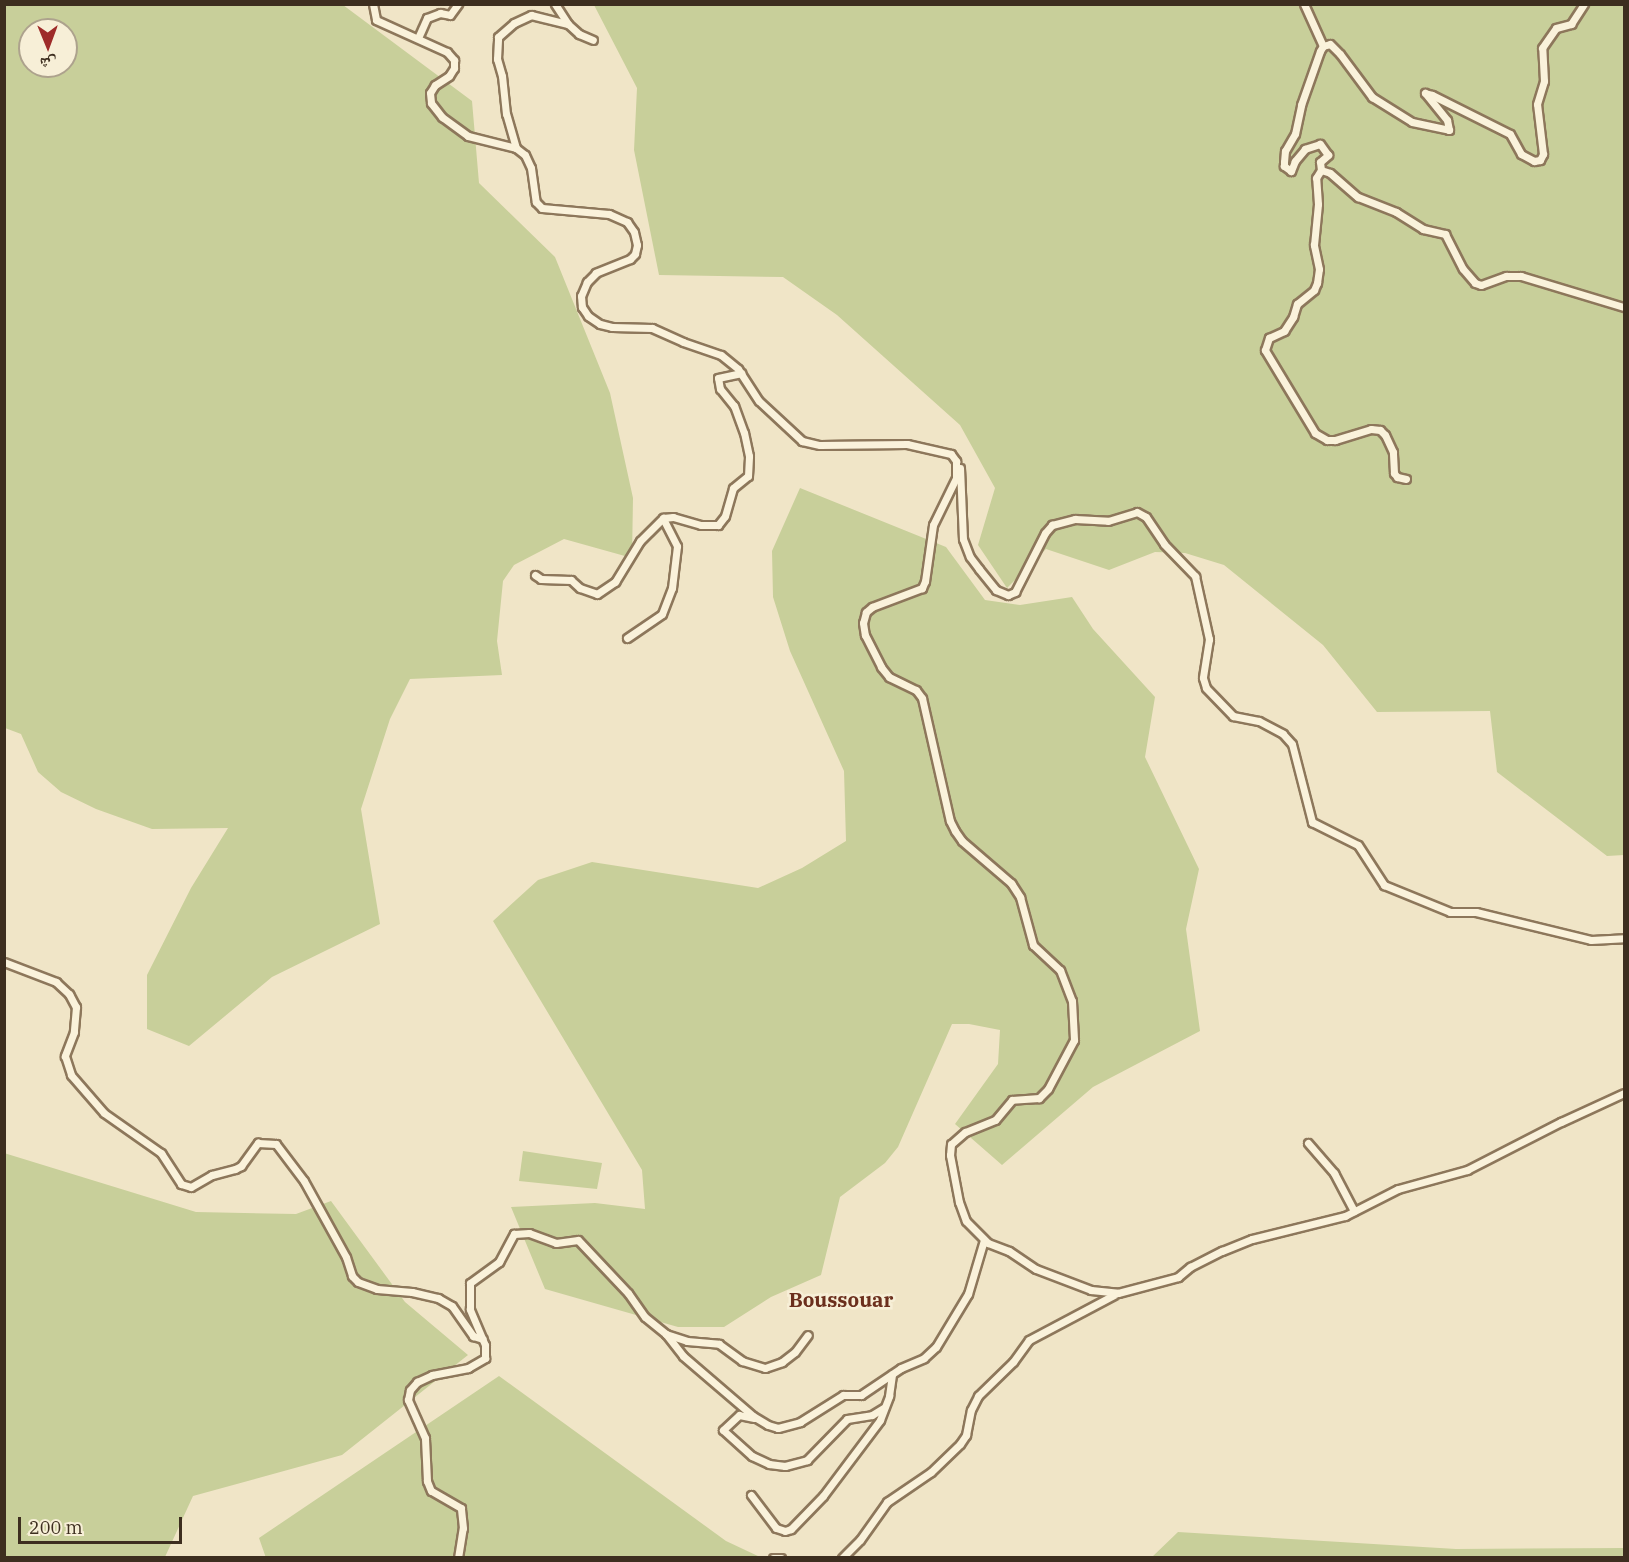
<!DOCTYPE html>
<html>
<head>
<meta charset="utf-8">
<style>
  body { margin:0 }
  #map { position:relative; width:1629px; height:1562px; overflow:hidden; background:#f0e5c7; font-family:"IBM Plex Serif","Noto Naskh Arabic",serif }
  div>[style] { position:absolute }
  [style*='--x'] { left:calc(var(--x)*1px); top:calc(var(--y)*1px); width:calc(var(--w)*1px); rotate:calc(var(--a)*1deg) }
  .green>* { inset:0; background:#c8cf9a }
  .roads { filter:drop-shadow(2px 0 #8d775b) drop-shadow(-2px 0 #8d775b) drop-shadow(0 2px #8d775b) drop-shadow(0 -2px #8d775b) }
  .minor>* { height:7px; margin:-3.5px; padding:0 3.5px; transform-origin:3.5px; border-radius:3.5px; background:#faf2db }
  span { translate:-50% -50%; white-space:nowrap; text-align:center; line-height:1.15; -webkit-text-stroke:5px #f7efd7; paint-order:stroke }
  .quarter-label { font-size:20px; color:#6b2f1d; font-weight:700 }
  .frame { position:absolute; inset:0; border:6px solid #3d2e1f; pointer-events:none }
  .north { position:absolute; left:18px; top:18px; width:60px; height:60px; box-sizing:border-box; background:#f7efd7; border:2px solid #ada28d; border-radius:50%; rotate:179deg; font-size:16px; font-weight:700; line-height:24px; text-align:center; color:#3d2e1f }
  .north::after { content:''; display:block; margin:auto; width:21px; height:27px; background:#9e2b29; clip-path:polygon(50% 0,100% 100%,50% 72%,0 100%) }
  .scale { position:absolute; left:18px; top:1517px; width:164px; height:27px; box-sizing:border-box; border:3px solid #3d2e1f; border-top:0; padding-left:8px; font-size:18px; line-height:21px; white-space:nowrap; color:#3d2e1f; -webkit-text-stroke:4px #f7efd7; paint-order:stroke }
</style>
</head>
<body>
<div id="map">
  <div class="green">
    <i style="clip-path:polygon(evenodd,4px 5px,343px 5px,472px 101px,479px 183px,555px 257px,610px 393px,633px 498px,632px 558px,564px 539px,514px 565px,503px 581px,497px 641px,502px 675px,410px 679px,390px 719px,361px 809px,380px 924px,272px 977px,189px 1046px,147px 1029px,147px 975px,191px 888px,228px 828px,152px 829px,96px 809px,61px 792px,38px 772px,21px 734px,5px 728px,4px 5px,30px 30px,66px 30px,66px 66px,30px 66px,30px 30px)"></i>
    <i style="clip-path:polygon(594px 5px,1624px 5px,1624px 855px,1607px 856px,1497px 772px,1490px 711px,1377px 712px,1323px 645px,1224px 565px,1185px 553px,1155px 552px,1109px 570px,1046px 549px,1007px 588px,978px 545px,995px 488px,960px 425px,837px 315px,783px 277px,659px 275px,634px 150px,637px 88px)"></i>
    <i style="clip-path:polygon(800px 488px,946px 547px,985px 600px,1020px 605px,1072px 597px,1093px 629px,1155px 697px,1145px 757px,1199px 869px,1186px 929px,1200px 1031px,1093px 1087px,1002px 1165px,955px 1124px,998px 1064px,1000px 1030px,969px 1024px,952px 1024px,898px 1147px,885px 1163px,840px 1197px,821px 1275px,771px 1297px,724px 1327px,678px 1327px,545px 1289px,511px 1207px,595px 1203px,645px 1209px,642px 1170px,493px 921px,538px 880px,592px 862px,758px 888px,802px 868px,846px 841px,844px 771px,790px 651px,773px 597px,772px 551px)"></i>
    <i style="clip-path:polygon(523px 1151px,602px 1163px,597px 1189px,519px 1181px)"></i>
    <i style="clip-path:polygon(4px 1153px,196px 1212px,296px 1214px,331px 1201px,405px 1302px,468px 1355px,342px 1455px,193px 1496px,165px 1557px,5px 1557px)"></i>
    <i style="clip-path:polygon(499px 1376px,726px 1541px,760px 1557px,266px 1558px,259px 1538px)"></i>
    <i style="clip-path:polygon(1178px 1532px,1456px 1549px,1624px 1548px,1624px 1557px,1152px 1557px)"></i>
  </div>
  <div class="roads">
    <div class="minor">
      <i style="--x:373;--y:4;--w:16;--a:79"></i>
      <i style="--x:376;--y:20;--w:78;--a:24.3"></i>
      <i style="--x:447;--y:52;--w:11;--a:49"></i>
      <i style="--x:454;--y:60;--w:8;--a:90"></i>
      <i style="--x:454;--y:68;--w:9;--a:122"></i>
      <i style="--x:449;--y:76;--w:17;--a:147"></i>
      <i style="--x:435;--y:85;--w:9;--a:122"></i>
      <i style="--x:430;--y:93;--w:10;--a:84"></i>
      <i style="--x:431;--y:103;--w:18;--a:52"></i>
      <i style="--x:442;--y:117;--w:32;--a:36"></i>
      <i style="--x:468;--y:136;--w:49;--a:14"></i>
      <i style="--x:516;--y:148;--w:11;--a:38"></i>
      <i style="--x:525;--y:155;--w:14;--a:65"></i>
      <i style="--x:531;--y:168;--w:34;--a:82"></i>
      <i style="--x:536;--y:202;--w:8;--a:45"></i>
      <i style="--x:542;--y:208;--w:67;--a:5.1"></i>
      <i style="--x:609;--y:214;--w:20;--a:24"></i>
      <i style="--x:627;--y:222;--w:12;--a:55"></i>
      <i style="--x:634;--y:232;--w:13;--a:77"></i>
      <i style="--x:637;--y:245;--w:9;--a:103"></i>
      <i style="--x:635;--y:254;--w:7;--a:135"></i>
      <i style="--x:630;--y:259;--w:37;--a:158"></i>
      <i style="--x:596;--y:273;--w:13;--a:135"></i>
      <i style="--x:587;--y:282;--w:15;--a:113"></i>
      <i style="--x:581;--y:296;--w:11;--a:85"></i>
      <i style="--x:582;--y:307;--w:11;--a:56"></i>
      <i style="--x:588;--y:316;--w:14;--a:34"></i>
      <i style="--x:600;--y:324;--w:12;--a:14"></i>
      <i style="--x:612;--y:327;--w:40;--a:1.4"></i>
      <i style="--x:652;--y:328;--w:34;--a:24"></i>
      <i style="--x:683;--y:342;--w:40;--a:18.9"></i>
      <i style="--x:721;--y:355;--w:22;--a:39"></i>
      <i style="--x:738;--y:369;--w:38;--a:57"></i>
      <i style="--x:759;--y:401;--w:59;--a:42.9"></i>
      <i style="--x:802;--y:441;--w:18;--a:13"></i>
      <i style="--x:820;--y:445;--w:87;--a:-0.7"></i>
      <i style="--x:907;--y:444;--w:45;--a:12.8"></i>
      <i style="--x:951;--y:454;--w:9;--a:54"></i>
      <i style="--x:956;--y:461;--w:17;--a:90"></i>
      <i style="--x:956;--y:478;--w:52;--a:116.1"></i>
      <i style="--x:933;--y:525;--w:57;--a:98.1"></i>
      <i style="--x:925;--y:581;--w:8;--a:113"></i>
      <i style="--x:922;--y:588;--w:53;--a:159.2"></i>
      <i style="--x:872;--y:607;--w:8;--a:140"></i>
      <i style="--x:866;--y:612;--w:11;--a:105"></i>
      <i style="--x:863;--y:623;--w:12;--a:81"></i>
      <i style="--x:865;--y:635;--w:36;--a:63"></i>
      <i style="--x:881;--y:667;--w:13;--a:51"></i>
      <i style="--x:889;--y:677;--w:30;--a:26"></i>
      <i style="--x:916;--y:690;--w:10;--a:53"></i>
      <i style="--x:922;--y:698;--w:126;--a:77.2"></i>
      <i style="--x:950;--y:821;--w:11;--a:63"></i>
      <i style="--x:955;--y:831;--w:12;--a:55"></i>
      <i style="--x:962;--y:841;--w:65;--a:40.6"></i>
      <i style="--x:1011;--y:883;--w:17;--a:57"></i>
      <i style="--x:1020;--y:897;--w:50;--a:74.8"></i>
      <i style="--x:1033;--y:945;--w:37;--a:43"></i>
      <i style="--x:1060;--y:970;--w:33;--a:69"></i>
      <i style="--x:1072;--y:1001;--w:39;--a:87"></i>
      <i style="--x:1074;--y:1040;--w:55;--a:118"></i>
      <i style="--x:1048;--y:1089;--w:13;--a:135"></i>
      <i style="--x:1039;--y:1098;--w:27;--a:176"></i>
      <i style="--x:1012;--y:1100;--w:26;--a:130"></i>
      <i style="--x:995;--y:1120;--w:32;--a:158"></i>
      <i style="--x:965;--y:1132;--w:18;--a:139"></i>
      <i style="--x:951;--y:1144;--w:11;--a:95"></i>
      <i style="--x:950;--y:1155;--w:48;--a:79.2"></i>
      <i style="--x:959;--y:1202;--w:20;--a:70"></i>
      <i style="--x:966;--y:1221;--w:31;--a:45"></i>
      <i style="--x:988;--y:1243;--w:22;--a:21"></i>
      <i style="--x:1009;--y:1251;--w:32;--a:34"></i>
      <i style="--x:1036;--y:1269;--w:59;--a:20.9"></i>
      <i style="--x:1091;--y:1290;--w:27;--a:6"></i>
      <i style="--x:1118;--y:1293;--w:62;--a:-14.9"></i>
      <i style="--x:1178;--y:1277;--w:16;--a:-40"></i>
      <i style="--x:1190;--y:1267;--w:36;--a:-27"></i>
      <i style="--x:1222;--y:1251;--w:32;--a:-22"></i>
      <i style="--x:1252;--y:1239;--w:96;--a:-13.9"></i>
      <i style="--x:1345;--y:1216;--w:59;--a:-27"></i>
      <i style="--x:1398;--y:1189;--w:72;--a:-15.4"></i>
      <i style="--x:1467;--y:1170;--w:106;--a:-27.1"></i>
      <i style="--x:1561;--y:1122;--w:69;--a:-24.7"></i>
      <i style="--x:555;--y:4;--w:24;--a:57"></i>
      <i style="--x:1304;--y:4;--w:46;--a:65.7"></i>
      <i style="--x:418;--y:38;--w:22;--a:-66"></i>
      <i style="--x:427;--y:18;--w:14;--a:-21"></i>
      <i style="--x:440;--y:13;--w:10;--a:11"></i>
      <i style="--x:450;--y:15;--w:14;--a:-54"></i>
      <i style="--x:516;--y:148;--w:35;--a:-106"></i>
      <i style="--x:506;--y:114;--w:38;--a:-96"></i>
      <i style="--x:502;--y:76;--w:18;--a:-106"></i>
      <i style="--x:497;--y:59;--w:22;--a:-87"></i>
      <i style="--x:498;--y:37;--w:21;--a:-41"></i>
      <i style="--x:514;--y:23;--w:19;--a:-25"></i>
      <i style="--x:531;--y:15;--w:38;--a:14"></i>
      <i style="--x:568;--y:24;--w:15;--a:42"></i>
      <i style="--x:579;--y:34;--w:15;--a:23"></i>
      <i style="--x:1321;--y:170;--w:8;--a:-97"></i>
      <i style="--x:1320;--y:162;--w:11;--a:-41"></i>
      <i style="--x:1328;--y:155;--w:14;--a:-126"></i>
      <i style="--x:1320;--y:144;--w:16;--a:162"></i>
      <i style="--x:1305;--y:149;--w:16;--a:130"></i>
      <i style="--x:1295;--y:161;--w:11;--a:112"></i>
      <i style="--x:1291;--y:171;--w:9;--a:-144"></i>
      <i style="--x:1284;--y:166;--w:4;--a:-90"></i>
      <i style="--x:1284;--y:162;--w:11;--a:-85"></i>
      <i style="--x:1285;--y:151;--w:20;--a:-60"></i>
      <i style="--x:1295;--y:134;--w:30;--a:-78"></i>
      <i style="--x:1301;--y:105;--w:57;--a:-70.6"></i>
      <i style="--x:1320;--y:51;--w:6;--a:-59"></i>
      <i style="--x:1323;--y:46;--w:7;--a:-16"></i>
      <i style="--x:1330;--y:44;--w:14;--a:45"></i>
      <i style="--x:1340;--y:54;--w:54;--a:53.3"></i>
      <i style="--x:1372;--y:97;--w:47;--a:32"></i>
      <i style="--x:1412;--y:122;--w:38;--a:12"></i>
      <i style="--x:1449;--y:130;--w:10;--a:-101"></i>
      <i style="--x:1447;--y:120;--w:35;--a:-129"></i>
      <i style="--x:1425;--y:93;--w:7;--a:16"></i>
      <i style="--x:1432;--y:95;--w:87;--a:26.6"></i>
      <i style="--x:1510;--y:134;--w:23;--a:61"></i>
      <i style="--x:1521;--y:154;--w:15;--a:28"></i>
      <i style="--x:1534;--y:161;--w:6;--a:-9"></i>
      <i style="--x:1540;--y:160;--w:7;--a:-63"></i>
      <i style="--x:1543;--y:154;--w:50;--a:-96.8"></i>
      <i style="--x:1537;--y:104;--w:24;--a:-73"></i>
      <i style="--x:1544;--y:81;--w:33;--a:-93"></i>
      <i style="--x:1542;--y:48;--w:24;--a:-55"></i>
      <i style="--x:1556;--y:28;--w:16;--a:-15"></i>
      <i style="--x:1571;--y:24;--w:24;--a:-57"></i>
      <i style="--x:960;--y:468;--w:71;--a:87.6"></i>
      <i style="--x:963;--y:539;--w:19;--a:69"></i>
      <i style="--x:970;--y:557;--w:15;--a:53"></i>
      <i style="--x:979;--y:569;--w:27;--a:51"></i>
      <i style="--x:996;--y:590;--w:13;--a:23"></i>
      <i style="--x:1008;--y:595;--w:8;--a:-23"></i>
      <i style="--x:1015;--y:592;--w:66;--a:-63"></i>
      <i style="--x:1045;--y:533;--w:11;--a:-49"></i>
      <i style="--x:1052;--y:525;--w:24;--a:-15"></i>
      <i style="--x:1075;--y:519;--w:33;--a:3"></i>
      <i style="--x:1108;--y:521;--w:30;--a:-17"></i>
      <i style="--x:1137;--y:512;--w:10;--a:29"></i>
      <i style="--x:1146;--y:517;--w:32;--a:56"></i>
      <i style="--x:1164;--y:544;--w:45;--a:45.9"></i>
      <i style="--x:1195;--y:576;--w:65;--a:77.5"></i>
      <i style="--x:1209;--y:639;--w:39;--a:99"></i>
      <i style="--x:1203;--y:678;--w:10;--a:73"></i>
      <i style="--x:1206;--y:688;--w:39;--a:46"></i>
      <i style="--x:1233;--y:716;--w:26;--a:11"></i>
      <i style="--x:1259;--y:721;--w:27;--a:28"></i>
      <i style="--x:1283;--y:734;--w:13;--a:48"></i>
      <i style="--x:1292;--y:744;--w:81;--a:75.6"></i>
      <i style="--x:1312;--y:822;--w:51;--a:26.6"></i>
      <i style="--x:1358;--y:845;--w:48;--a:57"></i>
      <i style="--x:1384;--y:885;--w:71;--a:22.2"></i>
      <i style="--x:1450;--y:912;--w:26;--a:0"></i>
      <i style="--x:1476;--y:912;--w:118;--a:13.7"></i>
      <i style="--x:1591;--y:940;--w:33;--a:-3"></i>
      <i style="--x:1406;--y:479;--w:9;--a:-167"></i>
      <i style="--x:1397;--y:477;--w:5;--a:-127"></i>
      <i style="--x:1394;--y:473;--w:21;--a:-93"></i>
      <i style="--x:1393;--y:452;--w:19;--a:-115"></i>
      <i style="--x:1385;--y:435;--w:7;--a:-135"></i>
      <i style="--x:1380;--y:430;--w:9;--a:-174"></i>
      <i style="--x:1371;--y:429;--w:38;--a:163"></i>
      <i style="--x:1335;--y:440;--w:8;--a:180"></i>
      <i style="--x:1327;--y:440;--w:14;--a:-150"></i>
      <i style="--x:1315;--y:433;--w:97;--a:-121.1"></i>
      <i style="--x:1265;--y:350;--w:13;--a:-72"></i>
      <i style="--x:1269;--y:338;--w:17;--a:-25"></i>
      <i style="--x:1284;--y:331;--w:17;--a:-57"></i>
      <i style="--x:1293;--y:317;--w:14;--a:-73"></i>
      <i style="--x:1297;--y:304;--w:22;--a:-39"></i>
      <i style="--x:1314;--y:290;--w:8;--a:-67"></i>
      <i style="--x:1317;--y:283;--w:14;--a:-82"></i>
      <i style="--x:1319;--y:269;--w:25;--a:-102"></i>
      <i style="--x:1314;--y:245;--w:41;--a:-84.4"></i>
      <i style="--x:1318;--y:204;--w:26;--a:-94"></i>
      <i style="--x:1316;--y:178;--w:9;--a:-58"></i>
      <i style="--x:1321;--y:170;--w:9;--a:18"></i>
      <i style="--x:1330;--y:173;--w:37;--a:41"></i>
      <i style="--x:1358;--y:197;--w:41;--a:21.5"></i>
      <i style="--x:1396;--y:212;--w:32;--a:32"></i>
      <i style="--x:1423;--y:229;--w:23;--a:13"></i>
      <i style="--x:1445;--y:234;--w:39;--a:63"></i>
      <i style="--x:1463;--y:269;--w:18;--a:49"></i>
      <i style="--x:1475;--y:283;--w:6;--a:18"></i>
      <i style="--x:1481;--y:285;--w:27;--a:-20"></i>
      <i style="--x:1506;--y:276;--w:15;--a:0"></i>
      <i style="--x:1521;--y:276;--w:108;--a:16.8"></i>
      <i style="--x:535;--y:575;--w:7;--a:34"></i>
      <i style="--x:541;--y:579;--w:30;--a:2"></i>
      <i style="--x:571;--y:580;--w:12;--a:42"></i>
      <i style="--x:580;--y:588;--w:18;--a:19"></i>
      <i style="--x:597;--y:594;--w:22;--a:-34"></i>
      <i style="--x:615;--y:582;--w:48;--a:-58.6"></i>
      <i style="--x:640;--y:541;--w:33;--a:-45"></i>
      <i style="--x:663;--y:518;--w:10;--a:-6"></i>
      <i style="--x:673;--y:517;--w:29;--a:16"></i>
      <i style="--x:701;--y:525;--w:17;--a:0"></i>
      <i style="--x:718;--y:525;--w:11;--a:-52"></i>
      <i style="--x:725;--y:516;--w:29;--a:-74"></i>
      <i style="--x:733;--y:488;--w:19;--a:-39"></i>
      <i style="--x:748;--y:476;--w:20;--a:-87"></i>
      <i style="--x:749;--y:456;--w:24;--a:-102"></i>
      <i style="--x:744;--y:433;--w:29;--a:-110"></i>
      <i style="--x:734;--y:406;--w:22;--a:-129"></i>
      <i style="--x:720;--y:389;--w:11;--a:-100"></i>
      <i style="--x:718;--y:378;--w:24;--a:-12"></i>
      <i style="--x:627;--y:638;--w:42;--a:-34.4"></i>
      <i style="--x:662;--y:614;--w:28;--a:-69"></i>
      <i style="--x:672;--y:588;--w:42;--a:-83.2"></i>
      <i style="--x:677;--y:546;--w:31;--a:-117"></i>
      <i style="--x:4;--y:962;--w:56;--a:21"></i>
      <i style="--x:56;--y:982;--w:18;--a:43"></i>
      <i style="--x:69;--y:994;--w:15;--a:62"></i>
      <i style="--x:76;--y:1007;--w:25;--a:95"></i>
      <i style="--x:74;--y:1032;--w:26;--a:111"></i>
      <i style="--x:65;--y:1056;--w:20;--a:72"></i>
      <i style="--x:71;--y:1075;--w:50;--a:49"></i>
      <i style="--x:104;--y:1113;--w:70;--a:35.1"></i>
      <i style="--x:161;--y:1153;--w:37;--a:57"></i>
      <i style="--x:181;--y:1184;--w:10;--a:17"></i>
      <i style="--x:191;--y:1187;--w:24;--a:-30"></i>
      <i style="--x:212;--y:1175;--w:24;--a:-15"></i>
      <i style="--x:235;--y:1169;--w:7;--a:-27"></i>
      <i style="--x:241;--y:1166;--w:29;--a:-54"></i>
      <i style="--x:258;--y:1143;--w:18;--a:3"></i>
      <i style="--x:276;--y:1144;--w:46;--a:52.9"></i>
      <i style="--x:304;--y:1181;--w:87;--a:61.1"></i>
      <i style="--x:346;--y:1257;--w:20;--a:72"></i>
      <i style="--x:352;--y:1276;--w:8;--a:45"></i>
      <i style="--x:358;--y:1282;--w:20;--a:20"></i>
      <i style="--x:377;--y:1289;--w:35;--a:5"></i>
      <i style="--x:412;--y:1292;--w:27;--a:13"></i>
      <i style="--x:438;--y:1298;--w:16;--a:30"></i>
      <i style="--x:452;--y:1306;--w:37;--a:55"></i>
      <i style="--x:473;--y:1336;--w:10;--a:17"></i>
      <i style="--x:1308;--y:1143;--w:40;--a:49"></i>
      <i style="--x:1334;--y:1173;--w:43;--a:62.2"></i>
      <i style="--x:666;--y:1334;--w:22;--a:18"></i>
      <i style="--x:687;--y:1341;--w:32;--a:5"></i>
      <i style="--x:719;--y:1344;--w:29;--a:36"></i>
      <i style="--x:742;--y:1361;--w:24;--a:17"></i>
      <i style="--x:765;--y:1368;--w:18;--a:-19"></i>
      <i style="--x:782;--y:1362;--w:16;--a:-38"></i>
      <i style="--x:795;--y:1352;--w:21;--a:-53"></i>
      <i style="--x:754;--y:1418;--w:15;--a:-169"></i>
      <i style="--x:739;--y:1415;--w:22;--a:137"></i>
      <i style="--x:723;--y:1430;--w:39;--a:42"></i>
      <i style="--x:752;--y:1456;--w:19;--a:25"></i>
      <i style="--x:769;--y:1464;--w:16;--a:7"></i>
      <i style="--x:785;--y:1466;--w:23;--a:-15"></i>
      <i style="--x:807;--y:1460;--w:57;--a:-45.7"></i>
      <i style="--x:847;--y:1419;--w:25;--a:-9"></i>
      <i style="--x:872;--y:1415;--w:13;--a:-32"></i>
      <i style="--x:751;--y:1495;--w:41;--a:52.9"></i>
      <i style="--x:776;--y:1528;--w:9;--a:18"></i>
      <i style="--x:785;--y:1531;--w:6;--a:-18"></i>
      <i style="--x:791;--y:1529;--w:46;--a:-45.9"></i>
      <i style="--x:823;--y:1496;--w:95;--a:-53.1"></i>
      <i style="--x:880;--y:1420;--w:26;--a:-69"></i>
      <i style="--x:889;--y:1396;--w:22;--a:-82"></i>
      <i style="--x:458;--y:1558;--w:30;--a:-81"></i>
      <i style="--x:463;--y:1528;--w:20;--a:-96"></i>
      <i style="--x:461;--y:1508;--w:34;--a:-150"></i>
      <i style="--x:431;--y:1491;--w:11;--a:-112"></i>
      <i style="--x:427;--y:1481;--w:43;--a:-92.7"></i>
      <i style="--x:425;--y:1438;--w:42;--a:-114.1"></i>
      <i style="--x:408;--y:1400;--w:10;--a:-79"></i>
      <i style="--x:410;--y:1390;--w:11;--a:-49"></i>
      <i style="--x:417;--y:1382;--w:17;--a:-25"></i>
      <i style="--x:432;--y:1375;--w:37;--a:-11"></i>
      <i style="--x:468;--y:1368;--w:20;--a:-30"></i>
      <i style="--x:485;--y:1358;--w:13;--a:-90"></i>
      <i style="--x:485;--y:1345;--w:39;--a:-113"></i>
      <i style="--x:470;--y:1309;--w:26;--a:-90"></i>
      <i style="--x:470;--y:1283;--w:36;--a:-36"></i>
      <i style="--x:499;--y:1262;--w:32;--a:-62"></i>
      <i style="--x:514;--y:1234;--w:15;--a:-4"></i>
      <i style="--x:529;--y:1233;--w:29;--a:20"></i>
      <i style="--x:556;--y:1243;--w:22;--a:-8"></i>
      <i style="--x:578;--y:1240;--w:73;--a:46.7"></i>
      <i style="--x:628;--y:1293;--w:29;--a:55"></i>
      <i style="--x:645;--y:1317;--w:27;--a:39"></i>
      <i style="--x:666;--y:1334;--w:28;--a:52"></i>
      <i style="--x:683;--y:1356;--w:92;--a:40.6"></i>
      <i style="--x:753;--y:1416;--w:17;--a:31"></i>
      <i style="--x:768;--y:1425;--w:10;--a:17"></i>
      <i style="--x:778;--y:1428;--w:23;--a:-15"></i>
      <i style="--x:800;--y:1422;--w:51;--a:-32.1"></i>
      <i style="--x:843;--y:1395;--w:18;--a:0"></i>
      <i style="--x:861;--y:1395;--w:48;--a:-34"></i>
      <i style="--x:901;--y:1368;--w:25;--a:-23"></i>
      <i style="--x:924;--y:1358;--w:16;--a:-43"></i>
      <i style="--x:936;--y:1347;--w:62;--a:-58.9"></i>
      <i style="--x:968;--y:1294;--w:56;--a:-73.5"></i>
      <i style="--x:773;--y:1558;--w:8;--a:0"></i>
      <i style="--x:842;--y:1558;--w:25;--a:-45"></i>
      <i style="--x:860;--y:1540;--w:47;--a:-54.6"></i>
      <i style="--x:887;--y:1502;--w:53;--a:-34.3"></i>
      <i style="--x:931;--y:1472;--w:40;--a:-44"></i>
      <i style="--x:960;--y:1444;--w:11;--a:-56"></i>
      <i style="--x:966;--y:1435;--w:25;--a:-79"></i>
      <i style="--x:971;--y:1410;--w:16;--a:-63"></i>
      <i style="--x:978;--y:1396;--w:49;--a:-44.2"></i>
      <i style="--x:1013;--y:1362;--w:27;--a:-54"></i>
      <i style="--x:1029;--y:1340;--w:96;--a:-27.9"></i>
    </div>
  </div>
  <div class="quarter-label">
    <span style="left:841px;top:1299px">Boussouar</span>
  </div>
  <div class="frame"></div>
  <div class="north">ش</div>
  <div class="scale">200 m</div>
</div>
</body>
</html>
